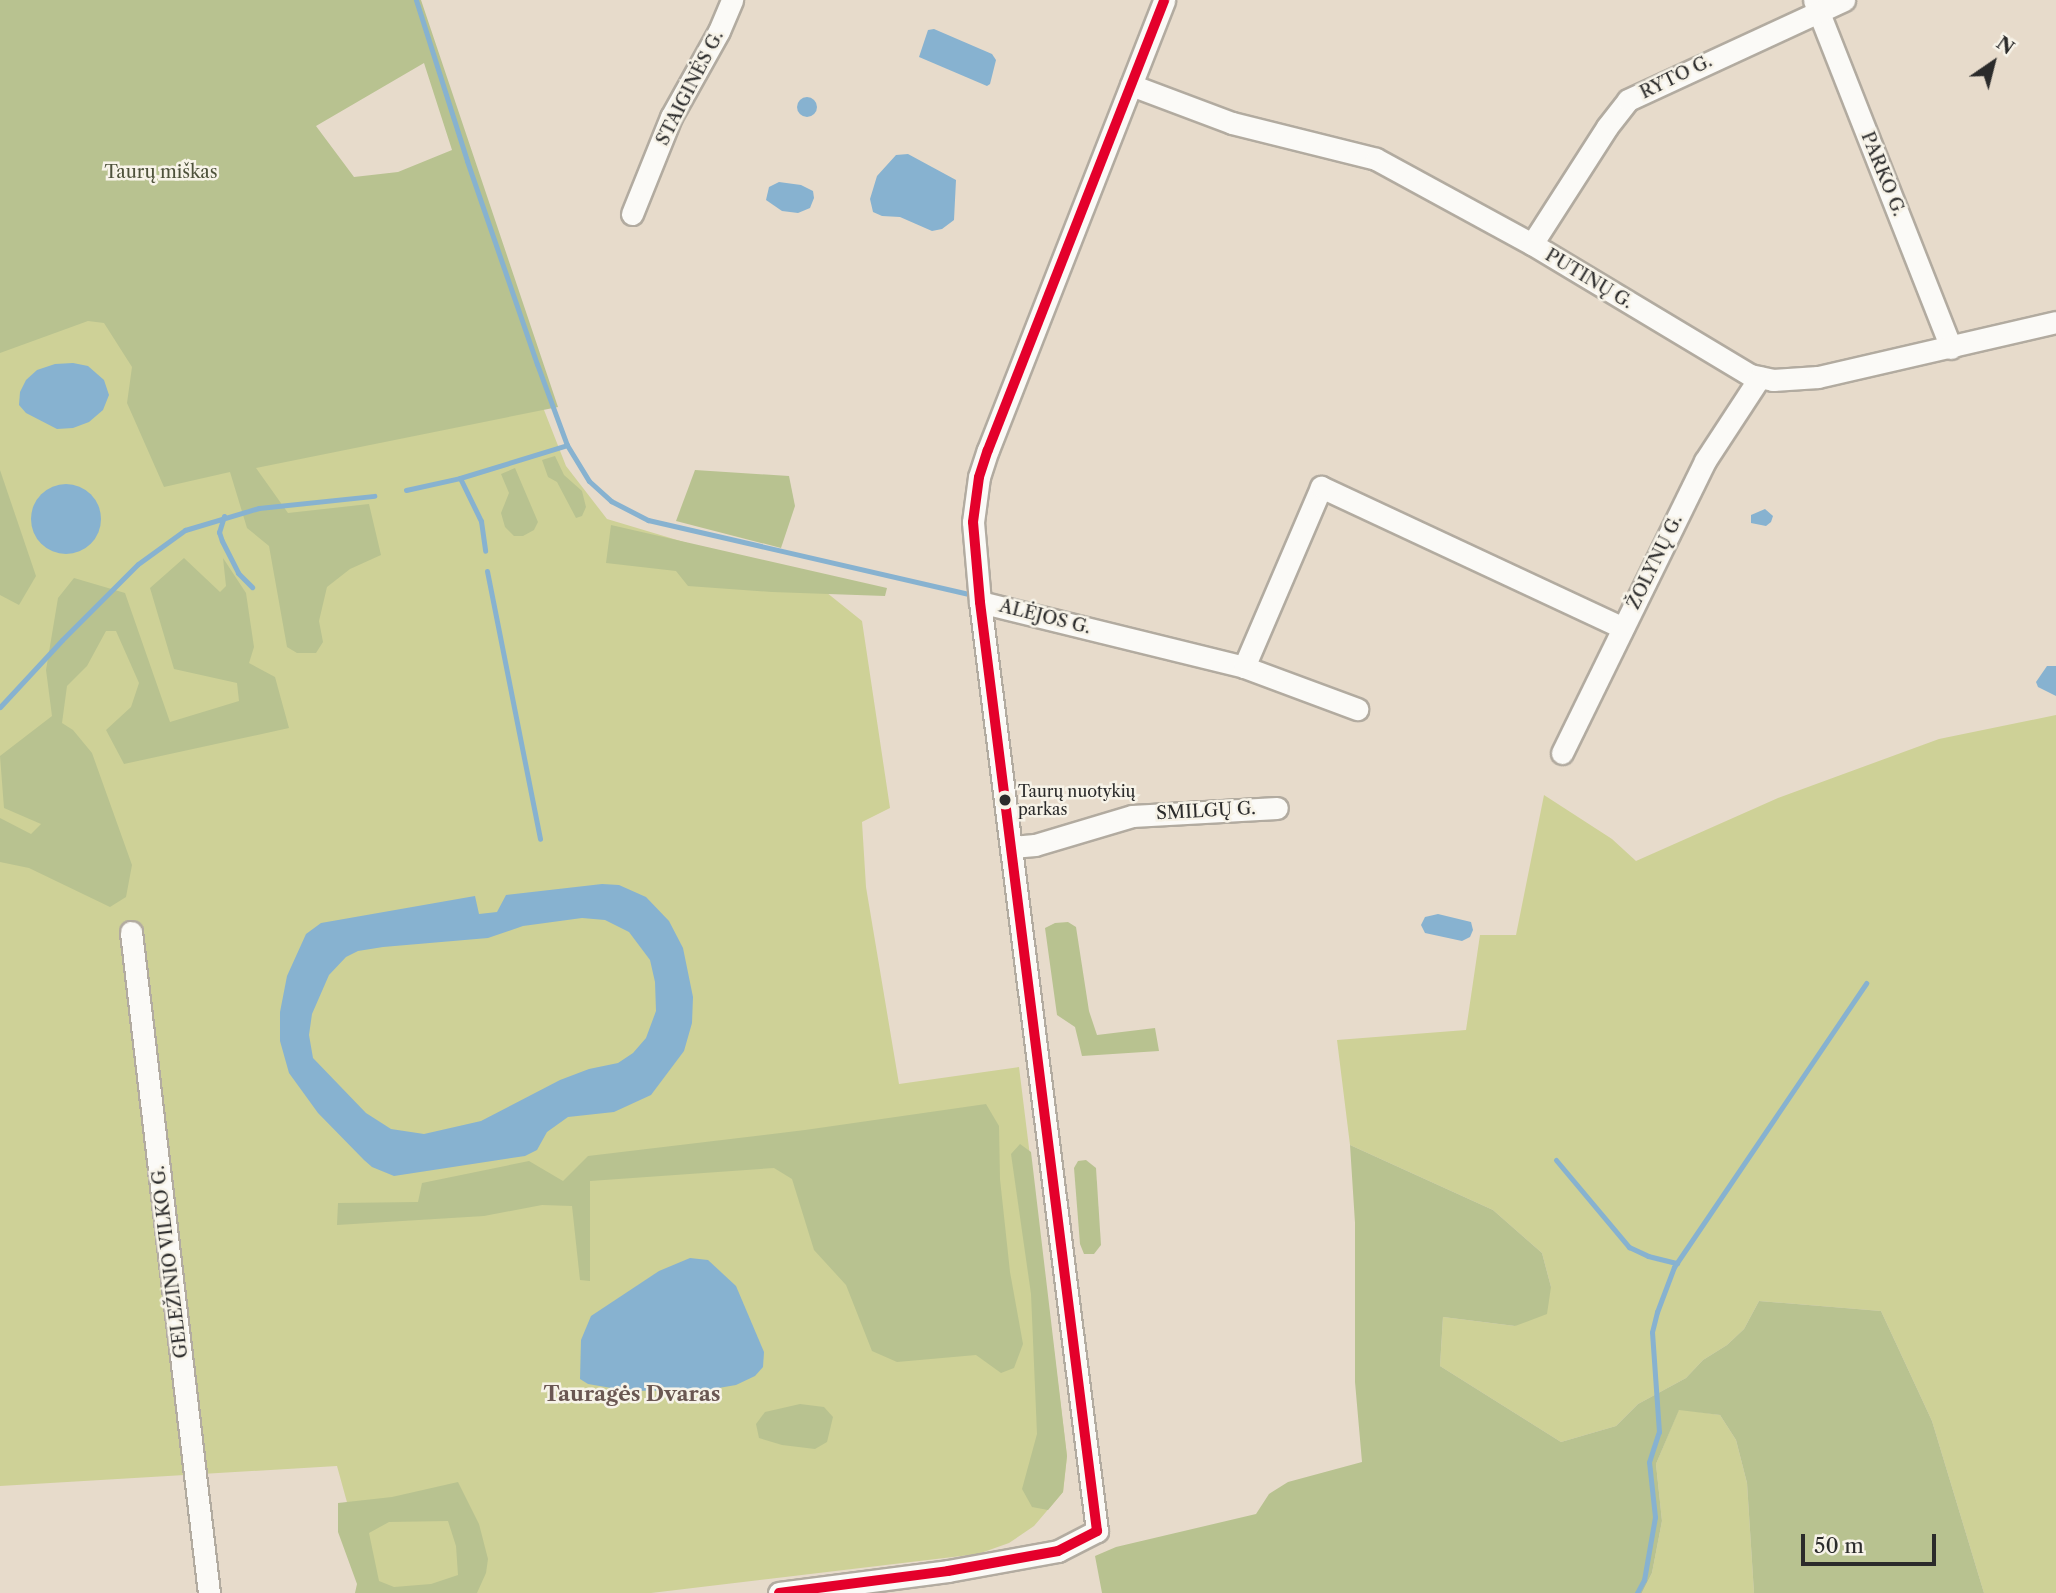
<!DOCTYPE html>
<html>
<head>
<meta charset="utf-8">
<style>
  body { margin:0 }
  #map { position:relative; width:2056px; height:1593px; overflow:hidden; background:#e7dbcb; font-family:"Libre Caslon Text",serif }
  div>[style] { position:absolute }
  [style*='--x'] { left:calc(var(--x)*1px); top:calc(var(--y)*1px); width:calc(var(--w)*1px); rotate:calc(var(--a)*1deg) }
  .green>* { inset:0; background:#ced197 }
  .forest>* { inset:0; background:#b8c290 }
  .water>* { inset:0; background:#87b2d0 }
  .round { border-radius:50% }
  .stream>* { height:5px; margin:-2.5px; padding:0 2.5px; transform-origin:2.5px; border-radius:2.5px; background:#87b2d0 }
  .roads { filter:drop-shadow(2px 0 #b2aba0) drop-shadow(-2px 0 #b2aba0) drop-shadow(0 2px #b2aba0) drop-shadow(0 -2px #b2aba0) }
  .minor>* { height:21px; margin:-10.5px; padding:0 10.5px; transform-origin:10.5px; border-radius:10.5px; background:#fbfaf7 }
  .bus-1>* { height:10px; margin:-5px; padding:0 5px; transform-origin:5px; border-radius:5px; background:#e4002b }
  .dots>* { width:19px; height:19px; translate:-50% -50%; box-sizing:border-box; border:4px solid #f7f3e8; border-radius:50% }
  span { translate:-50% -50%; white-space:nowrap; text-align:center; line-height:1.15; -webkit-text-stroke:5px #f7f3e8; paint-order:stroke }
  .bus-label { font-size:16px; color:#2b2b2b }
  .left { translate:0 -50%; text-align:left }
  .street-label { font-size:18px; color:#2b2b2b }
  .park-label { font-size:18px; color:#4e523b }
  .quarter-label { font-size:21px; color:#6a5752; font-weight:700 }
  .north { position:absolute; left:1958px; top:28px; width:70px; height:70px; -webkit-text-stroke:5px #f7f3e8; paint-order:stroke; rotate:35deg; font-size:19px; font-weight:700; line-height:28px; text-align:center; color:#2b2b2b }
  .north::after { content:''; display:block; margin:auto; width:24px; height:32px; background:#2b2b2b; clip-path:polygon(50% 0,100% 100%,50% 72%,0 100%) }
  .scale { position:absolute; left:1801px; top:1534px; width:135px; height:32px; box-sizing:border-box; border:4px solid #2b2b2b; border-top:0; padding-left:9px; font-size:21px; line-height:24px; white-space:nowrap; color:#2b2b2b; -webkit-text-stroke:5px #f7f3e8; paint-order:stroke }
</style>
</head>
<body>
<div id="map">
  <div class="green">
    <i style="clip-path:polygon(149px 276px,500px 298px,566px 466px,607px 519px,811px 580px,862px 621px,890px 808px,862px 822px,866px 887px,899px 1084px,1019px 1067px,1067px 1456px,1063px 1492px,1034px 1526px,1009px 1543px,978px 1554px,651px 1593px,372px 1593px,337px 1466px,0 1486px,0 330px)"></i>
    <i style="clip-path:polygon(2056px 715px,2056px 1593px,1984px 1593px,1932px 1421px,1881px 1311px,1759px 1301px,1744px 1329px,1727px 1345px,1703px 1360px,1686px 1378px,1638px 1404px,1616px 1426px,1561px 1442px,1440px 1366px,1443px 1317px,1515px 1326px,1551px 1287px,1542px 1253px,1493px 1210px,1350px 1145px,1337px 1040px,1466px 1030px,1480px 935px,1516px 935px,1544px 795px,1612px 839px,1636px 861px,1778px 798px,1939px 739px)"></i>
    <i style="clip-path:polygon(1679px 1409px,1720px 1415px,1736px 1440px,1747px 1483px,1754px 1593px,1642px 1593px,1652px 1573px,1662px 1521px,1656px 1464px)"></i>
  </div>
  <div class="forest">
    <i style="clip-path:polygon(evenodd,0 0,421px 0,558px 407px,256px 468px,288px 513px,369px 504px,381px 555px,350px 569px,327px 587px,319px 621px,323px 642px,316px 653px,297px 653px,287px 647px,269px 546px,247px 528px,230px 472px,164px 487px,127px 403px,132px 367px,104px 323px,88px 321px,0 353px,0 0,424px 63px,452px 150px,398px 172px,354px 177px,316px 126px,424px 63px)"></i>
    <i style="clip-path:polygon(555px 456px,564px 475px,582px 491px,586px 507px,582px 516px,576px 518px,557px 482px,548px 477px,542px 460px)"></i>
    <i style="clip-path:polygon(515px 468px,538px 522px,534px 530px,523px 536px,514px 536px,505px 527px,501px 513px,509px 493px,501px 474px)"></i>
    <i style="clip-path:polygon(0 470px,36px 576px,19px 605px,0 595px)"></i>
    <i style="clip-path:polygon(695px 470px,789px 476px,795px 506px,781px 548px,676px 521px)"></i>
    <i style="clip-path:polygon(611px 525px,887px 588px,885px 596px,772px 592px,688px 586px,676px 571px,606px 563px)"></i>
    <i style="clip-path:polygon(184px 558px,220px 592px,226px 586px,223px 558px,246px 593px,254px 647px,249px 663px,275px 677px,289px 728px,124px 764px,106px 730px,131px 707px,139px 683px,116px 631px,106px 631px,87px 666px,67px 686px,62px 723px,73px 730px,92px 753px,132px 865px,126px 897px,110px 907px,29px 868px,0 862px,0 818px,31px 834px,41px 824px,4px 808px,0 756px,52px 716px,46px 670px,58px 598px,74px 578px,125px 593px,170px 722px,239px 701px,237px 683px,174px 669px,150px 588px)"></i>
    <i style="clip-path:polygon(1068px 922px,1076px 927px,1089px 1011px,1097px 1035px,1155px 1028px,1159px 1051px,1082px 1056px,1075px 1027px,1057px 1015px,1045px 928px,1055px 923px)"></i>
    <i style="clip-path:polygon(986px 1104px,999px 1126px,1000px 1179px,1010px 1272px,1023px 1344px,1014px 1368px,1001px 1373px,976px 1355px,897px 1362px,872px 1351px,846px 1285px,814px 1250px,792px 1179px,774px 1168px,590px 1181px,590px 1281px,580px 1280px,572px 1206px,542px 1205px,484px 1216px,337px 1225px,338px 1203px,418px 1202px,422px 1183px,529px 1161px,563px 1181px,588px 1156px,805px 1130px)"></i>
    <i style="clip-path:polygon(1020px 1144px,1031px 1152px,1067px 1456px,1063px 1492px,1048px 1510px,1032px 1507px,1022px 1489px,1037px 1434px,1031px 1294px,1011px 1154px)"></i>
    <i style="clip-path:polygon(1350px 1145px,1493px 1210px,1542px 1253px,1551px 1287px,1547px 1314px,1515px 1326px,1443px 1317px,1440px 1366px,1561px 1442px,1616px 1426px,1638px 1404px,1686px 1378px,1703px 1360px,1727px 1345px,1744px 1329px,1759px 1301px,1881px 1311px,1932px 1421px,1984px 1593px,1754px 1593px,1747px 1483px,1736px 1440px,1720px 1415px,1679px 1410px,1656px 1464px,1662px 1521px,1652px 1573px,1642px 1593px,1102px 1593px,1095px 1556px,1116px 1547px,1256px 1514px,1269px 1494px,1288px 1482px,1362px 1462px,1355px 1382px,1355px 1223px)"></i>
    <i style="clip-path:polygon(1086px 1160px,1096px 1168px,1101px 1245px,1094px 1254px,1084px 1254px,1080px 1244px,1074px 1168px,1078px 1161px)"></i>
    <i style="clip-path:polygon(800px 1404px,824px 1407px,833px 1417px,827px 1442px,815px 1449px,782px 1445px,759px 1438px,756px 1424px,765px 1412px)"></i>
    <i style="clip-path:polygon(evenodd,458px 1482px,479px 1524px,488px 1559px,486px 1573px,477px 1593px,355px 1593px,357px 1584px,338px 1532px,338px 1503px,392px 1497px,458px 1482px,448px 1521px,456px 1546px,458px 1575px,431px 1584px,394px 1587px,379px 1581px,369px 1533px,389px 1522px,448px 1521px)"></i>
  </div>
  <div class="water">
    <i style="clip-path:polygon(934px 29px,992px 54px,996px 60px,990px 84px,987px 86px,919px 57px,928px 30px)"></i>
    <i class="round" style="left:797px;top:97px;width:20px;height:20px"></i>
    <i style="clip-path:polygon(908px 154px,956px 180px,954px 220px,942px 229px,932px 231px,900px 217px,882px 216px,873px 212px,870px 199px,877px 176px,896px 155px)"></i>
    <i style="clip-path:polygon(779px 182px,801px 185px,813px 191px,814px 198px,810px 208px,798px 213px,782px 211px,766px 200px,769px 187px)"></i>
    <i style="clip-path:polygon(73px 363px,88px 366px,104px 380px,109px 395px,103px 410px,89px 422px,73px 428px,57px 429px,26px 413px,19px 405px,20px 392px,26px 380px,37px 370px,55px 364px)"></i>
    <i class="round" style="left:31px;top:484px;width:70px;height:70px"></i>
    <i style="clip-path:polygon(1765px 509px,1773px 516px,1771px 522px,1766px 526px,1751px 523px,1751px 515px)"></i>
    <i style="clip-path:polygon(2047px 666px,2056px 666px,2056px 696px,2038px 687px,2036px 682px)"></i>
    <i style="clip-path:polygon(evenodd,602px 884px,619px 885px,646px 897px,669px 921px,683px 948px,693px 997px,692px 1023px,684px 1051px,651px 1095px,614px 1112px,568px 1117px,547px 1132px,537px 1150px,525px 1156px,394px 1176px,372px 1167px,364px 1160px,318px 1113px,289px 1073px,280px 1041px,280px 1012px,287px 976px,306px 934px,321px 923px,475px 896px,479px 914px,497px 912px,506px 895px,602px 884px,582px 918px,605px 920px,629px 932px,650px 960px,655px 982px,656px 1011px,646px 1038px,633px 1053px,618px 1063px,589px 1069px,560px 1080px,481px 1121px,424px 1134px,391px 1129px,366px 1113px,313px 1058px,309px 1035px,312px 1014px,329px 975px,346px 957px,358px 951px,383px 947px,488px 938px,523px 926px,582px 918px)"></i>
    <i style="clip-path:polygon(1438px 914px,1471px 922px,1473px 930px,1470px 937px,1462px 941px,1425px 933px,1421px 925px,1425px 917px)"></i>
    <i style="clip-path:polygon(690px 1258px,708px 1260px,736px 1286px,764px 1352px,763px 1367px,755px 1376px,736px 1385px,707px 1390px,629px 1391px,588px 1384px,580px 1379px,581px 1340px,591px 1316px,659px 1271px)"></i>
  </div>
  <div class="stream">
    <i style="--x:416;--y:0;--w:169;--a:72.4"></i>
    <i style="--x:467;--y:161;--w:215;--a:71"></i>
    <i style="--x:537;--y:364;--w:86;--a:69.7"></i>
    <i style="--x:567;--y:445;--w:42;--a:58.6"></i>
    <i style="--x:589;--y:481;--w:30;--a:42"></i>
    <i style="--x:611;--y:501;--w:42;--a:27.2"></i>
    <i style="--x:648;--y:520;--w:328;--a:13"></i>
    <i style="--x:460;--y:478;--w:48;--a:64"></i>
    <i style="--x:481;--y:521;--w:30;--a:82"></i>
    <i style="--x:406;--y:490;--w:55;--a:-12.5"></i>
    <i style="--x:460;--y:478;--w:112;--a:-17.1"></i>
    <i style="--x:224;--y:516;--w:17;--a:107"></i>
    <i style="--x:219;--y:532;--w:9;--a:72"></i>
    <i style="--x:222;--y:541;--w:36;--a:63"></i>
    <i style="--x:238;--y:573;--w:20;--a:45"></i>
    <i style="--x:487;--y:571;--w:273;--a:78.8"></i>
    <i style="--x:0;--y:707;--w:91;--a:-47.2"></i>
    <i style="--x:62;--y:640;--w:107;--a:-45"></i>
    <i style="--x:138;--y:564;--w:58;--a:-35.9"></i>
    <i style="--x:185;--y:530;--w:77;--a:-16.6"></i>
    <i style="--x:259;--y:508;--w:116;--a:-6"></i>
    <i style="--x:1556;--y:1160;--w:114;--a:50"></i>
    <i style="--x:1629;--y:1247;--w:21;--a:25"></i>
    <i style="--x:1648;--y:1256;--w:30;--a:14"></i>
    <i style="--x:1637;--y:1593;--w:15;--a:-62"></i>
    <i style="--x:1644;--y:1580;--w:64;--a:-80.1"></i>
    <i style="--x:1655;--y:1517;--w:55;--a:-96.2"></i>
    <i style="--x:1649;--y:1462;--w:32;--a:-72"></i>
    <i style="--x:1659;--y:1432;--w:100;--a:-94"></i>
    <i style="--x:1652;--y:1332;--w:21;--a:-76"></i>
    <i style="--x:1657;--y:1312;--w:48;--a:-69.3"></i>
    <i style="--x:1674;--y:1267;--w:343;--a:-55.9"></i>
  </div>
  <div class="roads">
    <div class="minor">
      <i style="--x:1814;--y:0;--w:374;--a:68.5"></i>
      <i style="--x:1131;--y:85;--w:108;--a:20.6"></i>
      <i style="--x:1232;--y:123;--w:148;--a:14"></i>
      <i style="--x:1376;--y:159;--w:178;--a:28.6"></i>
      <i style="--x:1532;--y:244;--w:254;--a:31"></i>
      <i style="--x:1750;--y:375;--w:24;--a:12"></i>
      <i style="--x:1773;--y:380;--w:45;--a:-3.8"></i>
      <i style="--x:1818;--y:377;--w:244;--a:-13"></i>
      <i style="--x:632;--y:214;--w:105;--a:-68.1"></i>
      <i style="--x:671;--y:117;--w:98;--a:-60.8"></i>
      <i style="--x:719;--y:31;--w:34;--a:-67"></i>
      <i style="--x:1532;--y:244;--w:139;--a:-57.3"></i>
      <i style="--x:1607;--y:127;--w:34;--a:-52"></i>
      <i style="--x:1628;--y:100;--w:238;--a:-24.8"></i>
      <i style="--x:980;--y:602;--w:272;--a:13.8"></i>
      <i style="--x:1244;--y:667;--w:121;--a:20.4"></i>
      <i style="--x:1244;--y:667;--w:196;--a:-66.8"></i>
      <i style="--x:1321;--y:487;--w:333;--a:25"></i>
      <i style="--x:1562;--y:753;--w:325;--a:-63.9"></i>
      <i style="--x:1705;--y:461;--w:100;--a:-56.8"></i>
      <i style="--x:1012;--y:847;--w:23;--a:-5"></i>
      <i style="--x:1035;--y:845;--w:101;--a:-16.6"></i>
      <i style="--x:1132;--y:816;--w:145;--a:-3.2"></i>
      <i style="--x:131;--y:932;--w:666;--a:83.27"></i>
      <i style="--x:779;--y:1593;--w:170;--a:-7.4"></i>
      <i style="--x:948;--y:1571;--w:112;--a:-10.3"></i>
      <i style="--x:1058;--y:1551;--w:44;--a:-27.1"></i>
      <i style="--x:1097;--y:1531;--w:936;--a:-97.18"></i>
      <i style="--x:980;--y:602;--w:80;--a:-95"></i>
      <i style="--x:973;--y:522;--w:45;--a:-82.4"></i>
      <i style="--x:979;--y:477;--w:28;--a:-72"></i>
      <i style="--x:988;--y:450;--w:483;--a:-68.6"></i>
    </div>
  </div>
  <div class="bus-1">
    <i style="--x:779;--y:1593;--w:170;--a:-7.4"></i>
    <i style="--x:948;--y:1571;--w:112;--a:-10.3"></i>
    <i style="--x:1058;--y:1551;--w:44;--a:-27.1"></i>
    <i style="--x:1097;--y:1531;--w:936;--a:-97.18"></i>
    <i style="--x:980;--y:602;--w:80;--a:-95"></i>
    <i style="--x:973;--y:522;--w:45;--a:-82.4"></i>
    <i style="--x:979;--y:477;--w:28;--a:-72"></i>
    <i style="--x:988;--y:450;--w:483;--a:-68.6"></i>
  </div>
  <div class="dots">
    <i style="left:1005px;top:800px;background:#2b2b2b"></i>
  </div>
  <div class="bus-label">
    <span class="left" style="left:1018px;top:800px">Taurų nuotykių<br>parkas</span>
  </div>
  <div class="street-label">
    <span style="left:1676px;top:77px;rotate:-26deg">RYTO G.</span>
    <span style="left:690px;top:88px;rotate:-63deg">STAIGINĖS G.</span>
    <span style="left:1883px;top:174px;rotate:68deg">PARKO G.</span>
    <span style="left:1589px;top:279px;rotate:31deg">PUTINŲ G.</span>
    <span style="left:1655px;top:562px;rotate:-64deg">ŽOLYNŲ G.</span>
    <span style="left:1045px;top:617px;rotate:14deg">ALĖJOS G.</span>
    <span style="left:1206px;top:811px;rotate:-3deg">SMILGŲ G.</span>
    <span style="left:170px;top:1262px;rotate:-97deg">GELEŽINIO VILKO G.</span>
  </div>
  <div class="park-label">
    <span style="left:161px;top:172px">Taurų miškas</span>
  </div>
  <div class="quarter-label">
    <span style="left:632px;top:1394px">Tauragės Dvaras</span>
  </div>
  <div class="north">N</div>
  <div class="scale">50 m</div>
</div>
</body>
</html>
